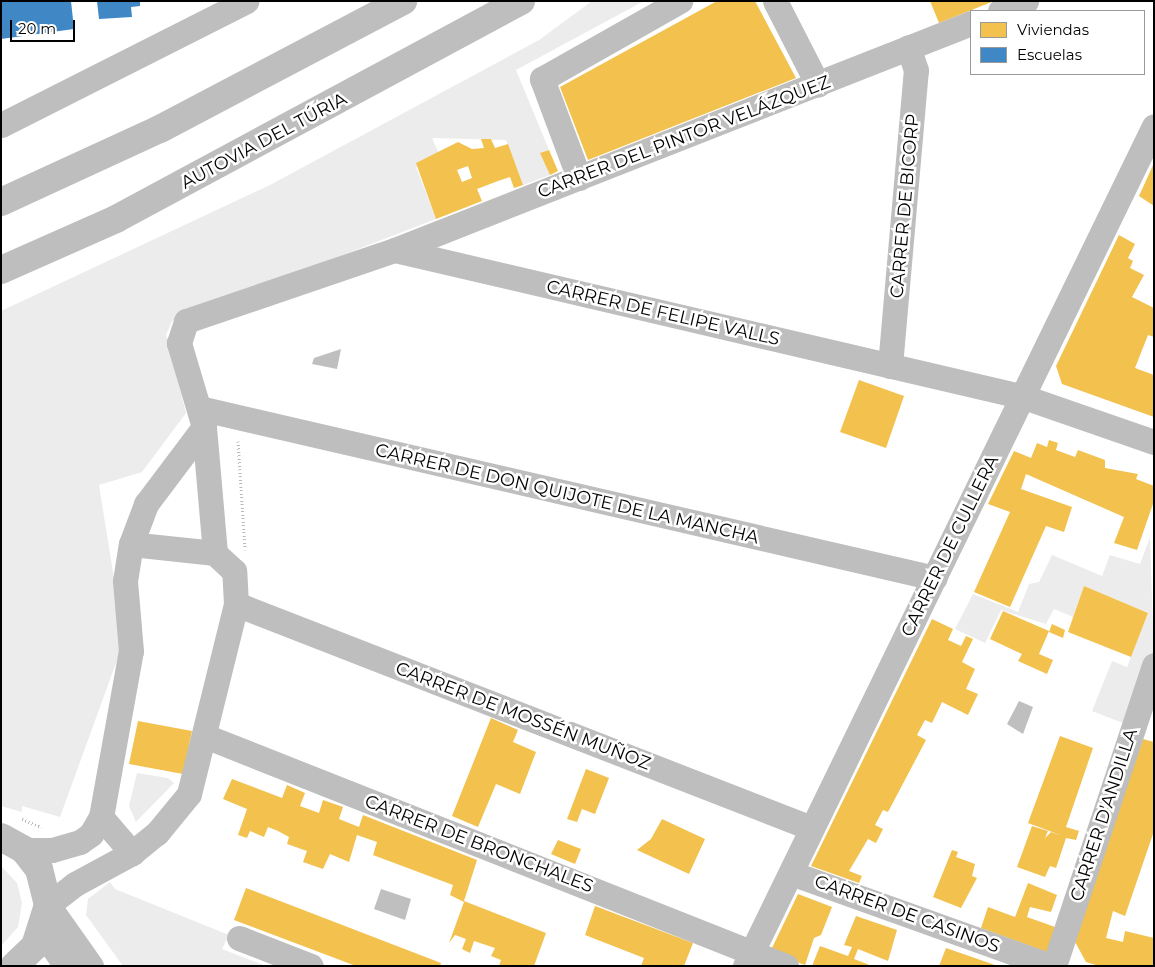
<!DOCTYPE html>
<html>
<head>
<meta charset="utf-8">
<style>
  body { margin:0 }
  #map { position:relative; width:1155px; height:967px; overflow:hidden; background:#fff; font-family:Montserrat,sans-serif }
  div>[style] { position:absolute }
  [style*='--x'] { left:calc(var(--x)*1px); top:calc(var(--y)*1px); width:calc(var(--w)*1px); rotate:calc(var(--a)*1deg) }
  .green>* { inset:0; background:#ececec }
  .water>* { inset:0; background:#bfbfbf }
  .homes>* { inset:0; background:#f2c14e }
  .schools>* { inset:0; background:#3f88c5 }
  .path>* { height:3px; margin-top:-1.5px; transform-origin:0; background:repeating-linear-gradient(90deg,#b9b9b9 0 1px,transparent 0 3.5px) }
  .minor>* { height:25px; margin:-12.5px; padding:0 12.5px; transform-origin:12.5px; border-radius:12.5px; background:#bebebe }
  .major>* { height:28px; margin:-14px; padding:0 14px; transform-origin:14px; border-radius:14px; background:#bebebe }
  .highway>* { height:28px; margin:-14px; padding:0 14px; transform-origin:14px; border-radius:14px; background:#bebebe }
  span { translate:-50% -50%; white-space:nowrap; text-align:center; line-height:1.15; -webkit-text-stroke:5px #fff; paint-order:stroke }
  .street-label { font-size:18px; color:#000 }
  .frame { position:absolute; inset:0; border:2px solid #000; pointer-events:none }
  .legend { position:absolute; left:970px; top:10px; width:175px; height:65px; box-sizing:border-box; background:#fff; border:1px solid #999; margin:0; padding:6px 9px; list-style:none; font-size:15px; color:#000 }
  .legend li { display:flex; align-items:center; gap:10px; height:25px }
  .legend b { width:25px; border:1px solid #999 }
  .scale { position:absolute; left:10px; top:20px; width:65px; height:22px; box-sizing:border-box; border:2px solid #000; border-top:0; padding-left:6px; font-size:15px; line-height:18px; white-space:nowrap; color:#000; -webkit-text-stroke:4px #fff; paint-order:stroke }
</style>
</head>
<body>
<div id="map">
  <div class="green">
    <i style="clip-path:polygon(592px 1px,644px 1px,516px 70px,549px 150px,541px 153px,550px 175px,523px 185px,506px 140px,432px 138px,439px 154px,416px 167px,436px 219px,172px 321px,166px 335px,186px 413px,142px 472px,99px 485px,124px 641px,60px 817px,22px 806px,22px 812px,1px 806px,1px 311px,270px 185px,539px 40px)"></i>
    <i style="clip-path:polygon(1150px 537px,1154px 660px,1133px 727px,1092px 711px,1112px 661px,1127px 667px,1148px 613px,1084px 586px,1073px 617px,1054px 609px,1046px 624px,1001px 610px,985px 643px,955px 629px,973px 594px,1018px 612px,1029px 584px,1039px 582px,1052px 555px,1102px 576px,1110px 555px,1140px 564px)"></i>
    <i style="clip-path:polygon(137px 773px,168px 778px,174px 783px,136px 822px,129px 806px)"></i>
    <i style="clip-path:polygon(1px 866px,17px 883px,22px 903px,18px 927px,1px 946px)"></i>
    <i style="clip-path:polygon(110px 882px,115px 889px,229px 935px,222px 949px,266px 966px,123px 966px,86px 915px,88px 899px)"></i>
  </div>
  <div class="water">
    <i style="clip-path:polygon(341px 349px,337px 369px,312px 364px,314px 358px)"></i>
    <i style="clip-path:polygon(1019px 701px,1033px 707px,1023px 734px,1007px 724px)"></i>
    <i style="clip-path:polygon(381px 889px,411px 899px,405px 920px,374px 909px)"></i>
  </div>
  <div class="homes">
    <i style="clip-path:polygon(717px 1px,755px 1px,796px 78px,588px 160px,560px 87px)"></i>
    <i style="clip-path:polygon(930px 1px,994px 1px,939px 23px)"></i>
    <i style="clip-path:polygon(evenodd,481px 139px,491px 139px,495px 148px,508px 144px,523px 185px,514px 188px,510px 177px,498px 181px,477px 189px,482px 201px,436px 219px,416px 163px,458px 142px,472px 149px,484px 148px,481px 139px,468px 166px,472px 178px,462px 182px,457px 170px,468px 166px)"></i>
    <i style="clip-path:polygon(549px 150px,558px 171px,550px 175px,540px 153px)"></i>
    <i style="clip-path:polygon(1154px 163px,1154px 206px,1139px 196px)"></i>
    <i style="clip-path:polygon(1119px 235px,1135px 244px,1128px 258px,1133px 261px,1130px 268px,1144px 275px,1132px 297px,1154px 308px,1154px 337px,1148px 335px,1135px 368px,1154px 375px,1154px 417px,1062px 384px,1056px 366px)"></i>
    <i style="clip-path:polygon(859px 380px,904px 396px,886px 448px,840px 432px)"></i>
    <i style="clip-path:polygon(1049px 440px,1058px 443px,1056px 450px,1075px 457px,1078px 450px,1105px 460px,1105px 468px,1138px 474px,1136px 479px,1154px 486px,1154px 501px,1137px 550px,1114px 543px,1124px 517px,1026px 474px,1021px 489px,1072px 507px,1064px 532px,1046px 526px,1010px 607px,974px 592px,1010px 512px,988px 504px,1014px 451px,1031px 458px,1037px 443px,1047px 447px)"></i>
    <i style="clip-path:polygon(1084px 586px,1148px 613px,1131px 657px,1068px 632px)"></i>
    <i style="clip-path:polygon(1003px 611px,1049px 631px,1039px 654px,1053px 660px,1047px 674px,1018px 661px,1022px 654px,990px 639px)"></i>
    <i style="clip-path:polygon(932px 619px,953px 629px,948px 640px,961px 646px,966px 636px,973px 639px,962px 662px,975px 669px,966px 689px,978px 694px,968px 715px,942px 702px,932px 723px,925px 720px,917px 735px,926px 740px,888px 812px,883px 810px,875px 825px,883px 829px,876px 843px,868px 839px,849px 871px,862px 876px,859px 883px,811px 866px)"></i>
    <i style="clip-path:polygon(1052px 624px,1065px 630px,1063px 638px,1049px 632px)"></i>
    <i style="clip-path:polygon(491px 718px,518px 730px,513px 742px,536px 752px,520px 794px,496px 784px,478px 827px,452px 816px)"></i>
    <i style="clip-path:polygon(138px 721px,192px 731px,183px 774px,129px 764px)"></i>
    <i style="clip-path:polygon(1060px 736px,1093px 748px,1066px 827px,1079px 831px,1076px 840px,1066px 838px,1056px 868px,1050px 866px,1045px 877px,1017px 867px,1032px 826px,1048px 831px,1045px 838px,1051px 832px,1063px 836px,1028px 823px)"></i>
    <i style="clip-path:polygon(1143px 739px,1154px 742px,1154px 831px,1125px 916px,1113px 911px,1106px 938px,1123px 942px,1125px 931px,1154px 938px,1154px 966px,1099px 966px,1086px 962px,1074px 940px)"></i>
    <i style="clip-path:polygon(586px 769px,609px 778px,595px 814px,582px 809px,577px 822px,567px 819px)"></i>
    <i style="clip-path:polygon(232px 779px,282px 798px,287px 785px,305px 793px,300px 806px,319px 813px,323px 800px,343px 807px,339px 819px,359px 827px,363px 815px,477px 860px,464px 901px,546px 933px,534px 966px,499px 966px,501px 960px,491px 956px,495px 948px,474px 941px,470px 953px,462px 949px,466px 939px,455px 935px,449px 943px,464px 902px,450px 895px,453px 885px,373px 855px,377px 842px,357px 835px,349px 862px,330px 854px,323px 869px,303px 862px,307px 851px,287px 844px,289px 837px,278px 831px,268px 827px,264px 837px,250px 831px,247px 838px,238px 835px,247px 809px,223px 799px)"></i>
    <i style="clip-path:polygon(662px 819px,705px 839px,689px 874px,637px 850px,651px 839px)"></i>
    <i style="clip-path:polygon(558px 840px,581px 849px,575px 864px,551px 854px)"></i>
    <i style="clip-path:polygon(952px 850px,958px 852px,956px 857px,975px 864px,972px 876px,977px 878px,961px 908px,933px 897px)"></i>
    <i style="clip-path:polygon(1028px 883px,1057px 895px,1051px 912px,1030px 907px,1027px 917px,1055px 927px,1049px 953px,981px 928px,988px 907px,1015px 917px)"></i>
    <i style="clip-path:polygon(246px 888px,441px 963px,440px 966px,356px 966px,234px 920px)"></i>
    <i style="clip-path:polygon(798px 894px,832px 907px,821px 935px,814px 938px,805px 965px,770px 952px)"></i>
    <i style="clip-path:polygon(595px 906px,693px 943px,684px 966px,641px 966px,644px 958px,585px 935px)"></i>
    <i style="clip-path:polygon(856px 916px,897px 930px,888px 961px,858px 949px,854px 959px,872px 966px,812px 966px,820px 946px,848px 956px,852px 947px,844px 945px)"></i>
    <i style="clip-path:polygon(946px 948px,995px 965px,995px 966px,939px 966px)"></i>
  </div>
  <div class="schools">
    <i style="clip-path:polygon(1px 1px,71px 1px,74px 29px,1px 39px)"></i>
    <i style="clip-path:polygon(97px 1px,140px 1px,140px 6px,131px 7px,132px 17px,99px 19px)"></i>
  </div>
  <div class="path">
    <i style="--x:238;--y:441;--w:109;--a:86.3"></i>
    <i style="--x:22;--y:819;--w:21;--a:23"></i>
  </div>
  <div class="minor">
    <i style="--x:775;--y:1;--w:94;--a:62.9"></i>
    <i style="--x:1000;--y:11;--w:28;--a:-21"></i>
    <i style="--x:1;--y:125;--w:275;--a:-26.8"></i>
    <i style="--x:579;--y:178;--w:106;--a:-110.5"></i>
    <i style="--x:542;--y:79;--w:159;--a:-29.5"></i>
    <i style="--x:395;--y:250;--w:646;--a:13.15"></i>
    <i style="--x:1024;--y:397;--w:138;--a:19.1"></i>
    <i style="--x:890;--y:366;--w:297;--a:-85"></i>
    <i style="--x:916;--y:70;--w:24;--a:-109"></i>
    <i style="--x:199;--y:408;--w:755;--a:13.01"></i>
    <i style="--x:215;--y:553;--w:126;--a:-95"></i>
    <i style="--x:204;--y:427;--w:88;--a:-106.6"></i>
    <i style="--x:179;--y:343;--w:23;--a:-72"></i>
    <i style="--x:186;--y:321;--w:221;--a:-18.8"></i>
    <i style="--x:395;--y:250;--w:619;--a:-21.51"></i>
    <i style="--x:236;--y:604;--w:617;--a:21.28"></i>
    <i style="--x:205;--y:736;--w:625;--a:21.6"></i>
    <i style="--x:101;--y:817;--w:48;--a:49.3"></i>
    <i style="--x:24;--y:850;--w:28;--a:0"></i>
    <i style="--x:52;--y:850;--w:29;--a:-16"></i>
    <i style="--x:80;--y:842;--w:14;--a:-36"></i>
    <i style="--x:91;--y:834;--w:20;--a:-60"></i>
    <i style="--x:101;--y:817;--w:169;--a:-79.8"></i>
    <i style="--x:131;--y:651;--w:70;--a:-94.9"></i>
    <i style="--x:125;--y:581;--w:37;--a:-81"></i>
    <i style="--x:131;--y:544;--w:43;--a:-69.4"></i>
    <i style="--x:146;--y:504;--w:96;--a:-53"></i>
    <i style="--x:791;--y:873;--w:276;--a:19.7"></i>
    <i style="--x:239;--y:938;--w:77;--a:21.3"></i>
    <i style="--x:91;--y:966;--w:75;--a:-125.2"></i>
    <i style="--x:48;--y:905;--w:34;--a:-38"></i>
    <i style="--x:75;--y:884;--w:65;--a:-28.5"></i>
    <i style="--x:132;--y:853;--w:32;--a:-39"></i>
    <i style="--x:157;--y:833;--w:50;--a:-50.6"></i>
    <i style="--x:189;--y:794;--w:196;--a:-76.1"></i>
    <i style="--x:236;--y:604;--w:33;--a:-93"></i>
    <i style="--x:234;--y:571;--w:26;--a:-137"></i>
    <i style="--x:215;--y:553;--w:84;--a:-173.9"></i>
    <i style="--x:745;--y:966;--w:934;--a:-64.04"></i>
    <i style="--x:1054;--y:966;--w:317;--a:-71.6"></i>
  </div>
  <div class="major">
    <i style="--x:1;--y:837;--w:26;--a:29"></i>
    <i style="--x:24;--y:850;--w:24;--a:52"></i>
    <i style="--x:39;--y:869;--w:37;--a:76"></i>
    <i style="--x:48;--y:905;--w:43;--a:107.6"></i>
    <i style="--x:35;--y:946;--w:29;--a:136"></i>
    <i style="--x:43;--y:930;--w:44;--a:55.2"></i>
  </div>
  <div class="highway">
    <i style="--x:1;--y:202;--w:175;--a:-24.7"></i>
    <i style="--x:160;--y:129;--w:275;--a:-27.8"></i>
    <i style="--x:1;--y:270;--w:126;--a:-23.9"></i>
    <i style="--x:116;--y:219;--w:460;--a:-28.3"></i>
  </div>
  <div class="street-label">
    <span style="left:684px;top:137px;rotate:-21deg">CARRER DEL PINTOR VELÁZQUEZ</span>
    <span style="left:264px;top:141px;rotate:-28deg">AUTOVIA DEL TÚRIA</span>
    <span style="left:905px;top:206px;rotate:-85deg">CARRER DE BICORP</span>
    <span style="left:663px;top:313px;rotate:13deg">CARRER DE FELIPE VALLS</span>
    <span style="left:567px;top:494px;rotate:13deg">CARRER DE DON QUIJOTE DE LA MANCHA</span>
    <span style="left:950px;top:546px;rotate:-64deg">CARRER DE CULLERA</span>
    <span style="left:523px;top:716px;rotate:21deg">CARRER DE MOSSÉN MUÑOZ</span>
    <span style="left:1104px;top:815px;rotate:-72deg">CARRER D'ANDILLA</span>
    <span style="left:479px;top:844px;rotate:21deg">CARRER DE BRONCHALES</span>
    <span style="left:907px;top:914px;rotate:20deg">CARRER DE CASINOS</span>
  </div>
  <div class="frame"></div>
  <ul class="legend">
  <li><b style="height:14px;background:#f2c14e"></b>Viviendas</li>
  <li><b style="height:14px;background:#3f88c5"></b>Escuelas</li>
  </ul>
  <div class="scale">20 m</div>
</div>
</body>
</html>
